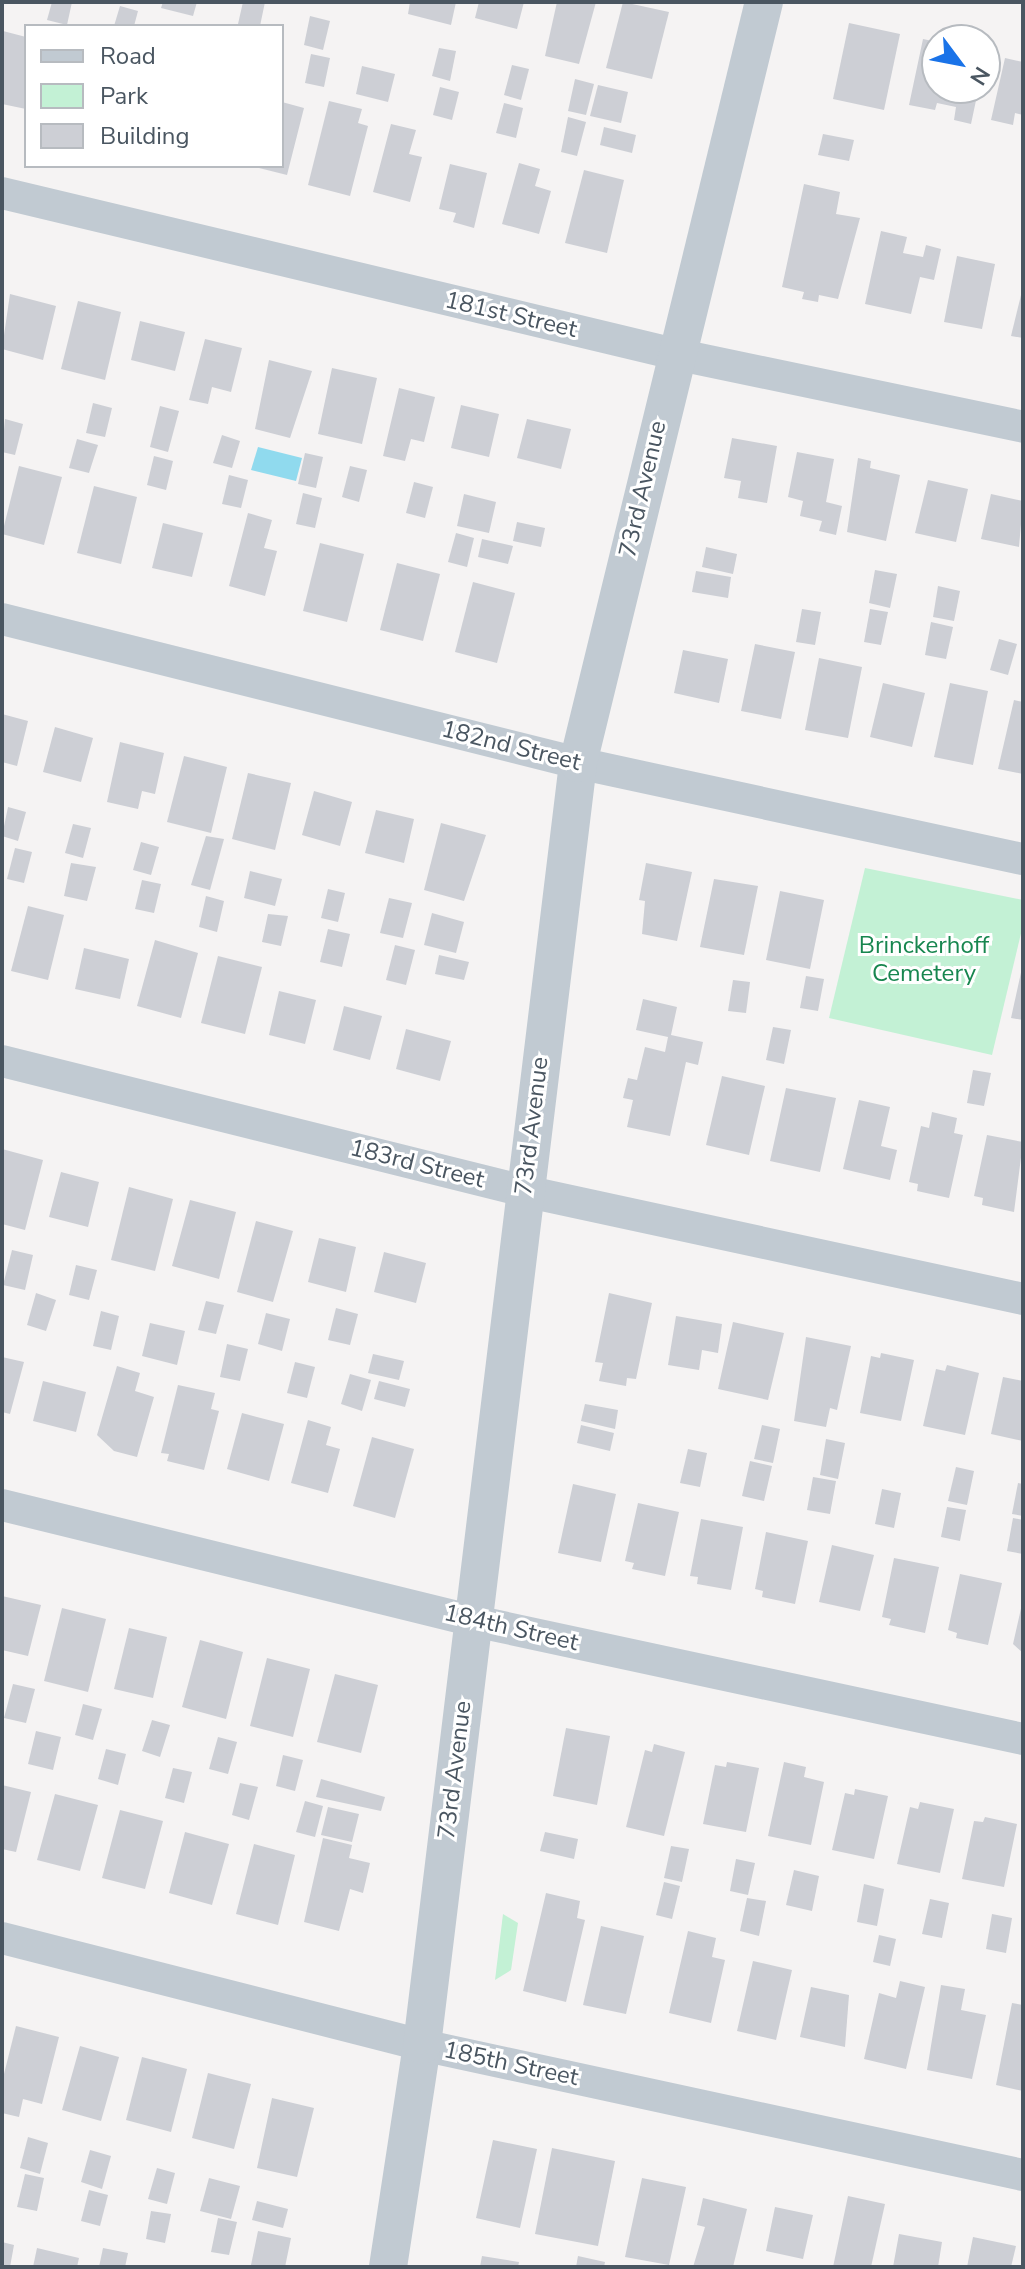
<!DOCTYPE html>
<html>
<head>
<meta charset="utf-8">
<style>
  body { margin:0 }
  #map { position:relative; width:1025px; height:2269px; overflow:hidden; background:#f5f3f3; font-family:"Nunito Sans",sans-serif }
  div>[style] { position:absolute }
  [style*='--x'] { left:calc(var(--x)*1px); top:calc(var(--y)*1px); width:calc(var(--w)*1px); rotate:calc(var(--a)*1deg) }
  .green>* { inset:0; background:#c3f1d5 }
  .water>* { inset:0; background:#90daee }
  .building>* { inset:0; background:#cdcfd5 }
  .minor>* { height:32px; margin:-16px; padding:0 16px; transform-origin:16px; border-radius:16px; background:#c1cad2 }
  .tertiary>* { height:38px; margin:-19px; padding:0 19px; transform-origin:19px; border-radius:19px; background:#c1cad2 }
  span { translate:-50% -50%; white-space:nowrap; text-align:center; line-height:1.15; -webkit-text-stroke:6px #fff; paint-order:stroke }
  .street-label { font-size:24px; color:#4a5661 }
  .park-label { font-size:24px; color:#17864f }
  .frame { position:absolute; inset:0; border:4px solid #4a5661; pointer-events:none }
  .legend { position:absolute; left:24px; top:24px; width:260px; height:144px; box-sizing:border-box; background:#fff; border:2px solid #b7bbc0; margin:0; padding:10px 14px; list-style:none; font-size:24px; color:#4a5661 }
  .legend li { display:flex; align-items:center; gap:16px; height:40px }
  .legend b { width:40px; border:2px solid #b7bbc0 }
  .north { position:absolute; left:921px; top:24px; width:80px; height:80px; box-sizing:border-box; background:#fff; border:2px solid #b7bbc0; border-radius:50%; rotate:122deg; font-size:22px; font-weight:700; line-height:32px; text-align:center; color:#4a5661 }
  .north::after { content:''; display:block; margin:auto; width:28px; height:36px; background:#1a73e8; clip-path:polygon(50% 0,100% 100%,50% 72%,0 100%) }
</style>
</head>
<body>
<div id="map">
  <div class="green">
    <i style="clip-path:polygon(865px 868px,1023px 900px,1023px 925px,992px 1055px,829px 1018px)"></i>
    <i style="clip-path:polygon(503px 1914px,518px 1923px,511px 1970px,495px 1980px)"></i>
  </div>
  <div class="water">
    <i style="clip-path:polygon(258px 447px,302px 458px,296px 481px,251px 470px)"></i>
  </div>
  <div class="building">
    <i style="clip-path:polygon(52px 2px,72px 2px,67px 25px,47px 20px)"></i>
    <i style="clip-path:polygon(163px 2px,197px 2px,193px 16px,161px 8px)"></i>
    <i style="clip-path:polygon(243px 2px,265px 2px,260px 26px,238px 24px)"></i>
    <i style="clip-path:polygon(410px 2px,456px 2px,451px 25px,408px 14px)"></i>
    <i style="clip-path:polygon(479px 2px,524px 2px,517px 29px,475px 18px)"></i>
    <i style="clip-path:polygon(557px 2px,596px 2px,579px 64px,545px 56px)"></i>
    <i style="clip-path:polygon(623px 2px,669px 12px,652px 79px,606px 68px)"></i>
    <i style="clip-path:polygon(120px 6px,138px 11px,134px 26px,114px 26px)"></i>
    <i style="clip-path:polygon(310px 16px,330px 21px,323px 50px,304px 45px)"></i>
    <i style="clip-path:polygon(849px 23px,900px 34px,884px 110px,833px 99px)"></i>
    <i style="clip-path:polygon(3px 31px,26px 37px,26px 109px,2px 104px)"></i>
    <i style="clip-path:polygon(923px 39px,937px 42px,937px 88px,978px 91px,971px 124px,954px 120px,956px 107px,937px 103px,935px 110px,909px 105px)"></i>
    <i style="clip-path:polygon(439px 48px,456px 51px,450px 81px,432px 76px)"></i>
    <i style="clip-path:polygon(311px 54px,330px 58px,324px 87px,305px 83px)"></i>
    <i style="clip-path:polygon(1005px 58px,1023px 62px,1023px 115px,1015px 113px,1013px 125px,991px 120px)"></i>
    <i style="clip-path:polygon(512px 65px,529px 69px,521px 100px,504px 95px)"></i>
    <i style="clip-path:polygon(362px 66px,395px 74px,388px 102px,356px 94px)"></i>
    <i style="clip-path:polygon(575px 79px,594px 84px,586px 115px,568px 111px)"></i>
    <i style="clip-path:polygon(598px 85px,628px 92px,621px 123px,590px 116px)"></i>
    <i style="clip-path:polygon(440px 87px,459px 92px,452px 120px,433px 115px)"></i>
    <i style="clip-path:polygon(329px 101px,362px 109px,358px 123px,368px 126px,350px 196px,308px 185px)"></i>
    <i style="clip-path:polygon(282px 102px,304px 108px,287px 175px,255px 167px,282px 166px)"></i>
    <i style="clip-path:polygon(504px 103px,523px 108px,516px 138px,496px 133px)"></i>
    <i style="clip-path:polygon(568px 117px,586px 122px,577px 156px,561px 152px)"></i>
    <i style="clip-path:polygon(391px 124px,416px 130px,409px 154px,422px 157px,410px 202px,373px 192px)"></i>
    <i style="clip-path:polygon(604px 127px,636px 135px,632px 153px,600px 145px)"></i>
    <i style="clip-path:polygon(823px 134px,854px 140px,849px 161px,818px 155px)"></i>
    <i style="clip-path:polygon(519px 163px,540px 169px,535px 186px,551px 191px,539px 234px,502px 224px)"></i>
    <i style="clip-path:polygon(450px 164px,487px 173px,474px 228px,453px 222px,456px 213px,439px 209px)"></i>
    <i style="clip-path:polygon(584px 170px,624px 180px,607px 253px,565px 243px)"></i>
    <i style="clip-path:polygon(804px 184px,840px 192px,836px 214px,860px 218px,838px 299px,819px 295px,818px 302px,802px 299px,804px 292px,782px 287px)"></i>
    <i style="clip-path:polygon(881px 231px,907px 237px,903px 253px,923px 257px,926px 245px,941px 249px,934px 280px,920px 277px,911px 314px,865px 304px)"></i>
    <i style="clip-path:polygon(957px 256px,995px 264px,982px 329px,944px 322px)"></i>
    <i style="clip-path:polygon(1022px 291px,1023px 292px,1023px 338px,1011px 336px)"></i>
    <i style="clip-path:polygon(10px 294px,56px 306px,43px 360px,2px 349px)"></i>
    <i style="clip-path:polygon(78px 301px,121px 312px,105px 380px,61px 369px)"></i>
    <i style="clip-path:polygon(140px 321px,185px 332px,175px 371px,131px 360px)"></i>
    <i style="clip-path:polygon(205px 339px,242px 348px,231px 392px,212px 387px,208px 404px,189px 400px)"></i>
    <i style="clip-path:polygon(269px 360px,312px 371px,290px 438px,255px 429px)"></i>
    <i style="clip-path:polygon(332px 368px,377px 378px,362px 444px,318px 434px)"></i>
    <i style="clip-path:polygon(399px 388px,435px 397px,424px 442px,411px 439px,405px 461px,383px 456px)"></i>
    <i style="clip-path:polygon(93px 403px,112px 408px,105px 437px,86px 433px)"></i>
    <i style="clip-path:polygon(461px 405px,499px 414px,489px 457px,451px 448px)"></i>
    <i style="clip-path:polygon(160px 406px,179px 411px,168px 452px,150px 447px)"></i>
    <i style="clip-path:polygon(5px 419px,23px 424px,15px 455px,2px 452px)"></i>
    <i style="clip-path:polygon(527px 419px,571px 429px,561px 469px,517px 458px)"></i>
    <i style="clip-path:polygon(222px 435px,240px 441px,232px 468px,213px 463px)"></i>
    <i style="clip-path:polygon(732px 438px,777px 446px,767px 503px,738px 498px,741px 481px,724px 478px)"></i>
    <i style="clip-path:polygon(77px 439px,98px 445px,89px 473px,69px 468px)"></i>
    <i style="clip-path:polygon(797px 452px,834px 459px,826px 502px,842px 506px,836px 535px,819px 531px,822px 521px,800px 516px,803px 501px,788px 497px)"></i>
    <i style="clip-path:polygon(305px 453px,323px 457px,316px 488px,298px 484px)"></i>
    <i style="clip-path:polygon(154px 456px,173px 461px,166px 490px,147px 485px)"></i>
    <i style="clip-path:polygon(858px 458px,871px 461px,870px 468px,900px 475px,886px 541px,847px 532px)"></i>
    <i style="clip-path:polygon(19px 466px,62px 477px,44px 545px,2px 534px)"></i>
    <i style="clip-path:polygon(350px 466px,367px 470px,359px 502px,342px 497px)"></i>
    <i style="clip-path:polygon(229px 475px,248px 480px,241px 508px,222px 504px)"></i>
    <i style="clip-path:polygon(928px 480px,968px 489px,956px 542px,915px 533px)"></i>
    <i style="clip-path:polygon(414px 482px,433px 487px,425px 518px,406px 513px)"></i>
    <i style="clip-path:polygon(94px 486px,137px 497px,121px 564px,77px 553px)"></i>
    <i style="clip-path:polygon(303px 493px,322px 498px,315px 528px,296px 524px)"></i>
    <i style="clip-path:polygon(464px 494px,496px 502px,489px 533px,457px 526px)"></i>
    <i style="clip-path:polygon(991px 494px,1023px 501px,1019px 547px,981px 539px)"></i>
    <i style="clip-path:polygon(248px 513px,272px 520px,264px 548px,277px 551px,265px 596px,229px 586px)"></i>
    <i style="clip-path:polygon(517px 522px,545px 528px,541px 547px,513px 541px)"></i>
    <i style="clip-path:polygon(163px 523px,203px 533px,192px 577px,152px 568px)"></i>
    <i style="clip-path:polygon(456px 533px,474px 538px,467px 567px,448px 562px)"></i>
    <i style="clip-path:polygon(482px 539px,513px 546px,508px 564px,478px 557px)"></i>
    <i style="clip-path:polygon(320px 543px,364px 554px,347px 622px,303px 611px)"></i>
    <i style="clip-path:polygon(706px 547px,737px 554px,733px 574px,702px 567px)"></i>
    <i style="clip-path:polygon(397px 563px,440px 574px,423px 641px,380px 630px)"></i>
    <i style="clip-path:polygon(875px 570px,897px 574px,890px 608px,869px 603px)"></i>
    <i style="clip-path:polygon(696px 571px,731px 577px,728px 598px,692px 592px)"></i>
    <i style="clip-path:polygon(473px 582px,515px 593px,497px 663px,455px 652px)"></i>
    <i style="clip-path:polygon(938px 586px,960px 591px,954px 621px,933px 617px)"></i>
    <i style="clip-path:polygon(802px 609px,821px 612px,815px 645px,796px 642px)"></i>
    <i style="clip-path:polygon(870px 609px,888px 612px,881px 645px,864px 642px)"></i>
    <i style="clip-path:polygon(931px 622px,953px 627px,946px 659px,925px 655px)"></i>
    <i style="clip-path:polygon(999px 639px,1017px 644px,1008px 675px,990px 670px)"></i>
    <i style="clip-path:polygon(755px 644px,795px 652px,781px 719px,741px 711px)"></i>
    <i style="clip-path:polygon(683px 650px,728px 659px,719px 703px,674px 693px)"></i>
    <i style="clip-path:polygon(819px 658px,862px 667px,848px 738px,805px 730px)"></i>
    <i style="clip-path:polygon(883px 683px,925px 693px,912px 747px,870px 737px)"></i>
    <i style="clip-path:polygon(950px 683px,988px 691px,973px 765px,934px 757px)"></i>
    <i style="clip-path:polygon(1014px 700px,1023px 702px,1023px 774px,998px 769px)"></i>
    <i style="clip-path:polygon(2px 714px,28px 721px,17px 766px,2px 762px)"></i>
    <i style="clip-path:polygon(55px 727px,93px 738px,81px 782px,43px 772px)"></i>
    <i style="clip-path:polygon(120px 742px,164px 753px,155px 794px,142px 791px,138px 809px,107px 802px)"></i>
    <i style="clip-path:polygon(184px 756px,227px 767px,211px 833px,167px 822px)"></i>
    <i style="clip-path:polygon(248px 773px,291px 783px,275px 850px,232px 839px)"></i>
    <i style="clip-path:polygon(314px 791px,352px 802px,340px 846px,302px 835px)"></i>
    <i style="clip-path:polygon(8px 807px,26px 812px,18px 841px,2px 836px)"></i>
    <i style="clip-path:polygon(376px 810px,414px 819px,404px 863px,365px 853px)"></i>
    <i style="clip-path:polygon(441px 823px,486px 835px,464px 901px,424px 890px)"></i>
    <i style="clip-path:polygon(73px 824px,91px 828px,83px 858px,65px 853px)"></i>
    <i style="clip-path:polygon(206px 836px,224px 839px,210px 890px,191px 885px)"></i>
    <i style="clip-path:polygon(141px 842px,159px 847px,151px 875px,133px 870px)"></i>
    <i style="clip-path:polygon(15px 848px,32px 852px,24px 883px,7px 879px)"></i>
    <i style="clip-path:polygon(71px 863px,96px 867px,87px 901px,64px 896px)"></i>
    <i style="clip-path:polygon(646px 863px,692px 872px,677px 941px,642px 934px,645px 901px,639px 900px)"></i>
    <i style="clip-path:polygon(250px 871px,282px 879px,275px 906px,244px 898px)"></i>
    <i style="clip-path:polygon(714px 879px,758px 886px,744px 955px,700px 947px)"></i>
    <i style="clip-path:polygon(142px 880px,161px 884px,154px 913px,135px 909px)"></i>
    <i style="clip-path:polygon(328px 889px,345px 893px,338px 922px,321px 918px)"></i>
    <i style="clip-path:polygon(780px 891px,824px 900px,810px 969px,766px 960px)"></i>
    <i style="clip-path:polygon(206px 896px,224px 901px,217px 932px,199px 927px)"></i>
    <i style="clip-path:polygon(389px 898px,412px 903px,403px 938px,380px 933px)"></i>
    <i style="clip-path:polygon(28px 906px,64px 915px,48px 980px,11px 971px)"></i>
    <i style="clip-path:polygon(432px 913px,464px 922px,456px 953px,424px 945px)"></i>
    <i style="clip-path:polygon(268px 914px,288px 916px,281px 946px,262px 942px)"></i>
    <i style="clip-path:polygon(328px 929px,350px 934px,342px 967px,320px 962px)"></i>
    <i style="clip-path:polygon(155px 940px,198px 953px,181px 1018px,137px 1006px)"></i>
    <i style="clip-path:polygon(395px 945px,415px 950px,406px 985px,386px 980px)"></i>
    <i style="clip-path:polygon(84px 948px,129px 959px,120px 999px,75px 989px)"></i>
    <i style="clip-path:polygon(439px 955px,469px 962px,464px 980px,435px 974px)"></i>
    <i style="clip-path:polygon(218px 956px,262px 967px,245px 1034px,201px 1023px)"></i>
    <i style="clip-path:polygon(1022px 968px,1023px 969px,1023px 1020px,1011px 1018px)"></i>
    <i style="clip-path:polygon(806px 976px,824px 979px,818px 1011px,800px 1008px)"></i>
    <i style="clip-path:polygon(733px 980px,750px 982px,746px 1013px,728px 1011px)"></i>
    <i style="clip-path:polygon(279px 991px,316px 1000px,305px 1044px,269px 1035px)"></i>
    <i style="clip-path:polygon(643px 999px,677px 1007px,671px 1035px,703px 1042px,698px 1065px,686px 1062px,670px 1136px,627px 1127px,633px 1100px,623px 1098px,628px 1078px,637px 1080px,645px 1047px,665px 1052px,668px 1037px,636px 1030px)"></i>
    <i style="clip-path:polygon(344px 1006px,382px 1016px,370px 1060px,333px 1050px)"></i>
    <i style="clip-path:polygon(773px 1027px,791px 1030px,784px 1064px,766px 1060px)"></i>
    <i style="clip-path:polygon(406px 1029px,451px 1041px,440px 1081px,396px 1069px)"></i>
    <i style="clip-path:polygon(973px 1070px,991px 1073px,984px 1106px,967px 1103px)"></i>
    <i style="clip-path:polygon(722px 1076px,765px 1086px,749px 1155px,706px 1145px)"></i>
    <i style="clip-path:polygon(786px 1088px,836px 1098px,820px 1172px,770px 1161px)"></i>
    <i style="clip-path:polygon(859px 1100px,890px 1107px,881px 1146px,897px 1150px,890px 1180px,843px 1169px)"></i>
    <i style="clip-path:polygon(932px 1112px,957px 1118px,954px 1133px,963px 1135px,949px 1198px,917px 1191px,918px 1184px,909px 1182px,921px 1126px,929px 1128px)"></i>
    <i style="clip-path:polygon(987px 1135px,1023px 1142px,1014px 1212px,982px 1205px,983px 1198px,974px 1196px)"></i>
    <i style="clip-path:polygon(2px 1149px,43px 1160px,25px 1230px,2px 1224px)"></i>
    <i style="clip-path:polygon(61px 1172px,99px 1182px,88px 1227px,49px 1217px)"></i>
    <i style="clip-path:polygon(129px 1187px,173px 1199px,155px 1271px,111px 1260px)"></i>
    <i style="clip-path:polygon(190px 1200px,236px 1212px,219px 1279px,172px 1266px)"></i>
    <i style="clip-path:polygon(256px 1221px,293px 1231px,273px 1302px,237px 1292px)"></i>
    <i style="clip-path:polygon(319px 1238px,356px 1247px,346px 1292px,308px 1282px)"></i>
    <i style="clip-path:polygon(12px 1250px,33px 1255px,25px 1290px,3px 1285px)"></i>
    <i style="clip-path:polygon(384px 1252px,426px 1263px,416px 1303px,374px 1292px)"></i>
    <i style="clip-path:polygon(76px 1265px,97px 1270px,89px 1300px,69px 1295px)"></i>
    <i style="clip-path:polygon(36px 1293px,56px 1300px,46px 1331px,27px 1325px)"></i>
    <i style="clip-path:polygon(609px 1293px,652px 1303px,636px 1379px,627px 1378px,626px 1386px,599px 1381px,603px 1363px,595px 1362px)"></i>
    <i style="clip-path:polygon(206px 1301px,224px 1305px,216px 1334px,198px 1330px)"></i>
    <i style="clip-path:polygon(336px 1308px,358px 1314px,350px 1345px,328px 1340px)"></i>
    <i style="clip-path:polygon(101px 1311px,119px 1316px,111px 1350px,93px 1346px)"></i>
    <i style="clip-path:polygon(266px 1313px,290px 1319px,282px 1351px,258px 1344px)"></i>
    <i style="clip-path:polygon(676px 1316px,722px 1324px,718px 1353px,702px 1350px,699px 1370px,668px 1365px)"></i>
    <i style="clip-path:polygon(733px 1322px,784px 1333px,768px 1400px,718px 1389px)"></i>
    <i style="clip-path:polygon(150px 1323px,185px 1331px,177px 1365px,142px 1356px)"></i>
    <i style="clip-path:polygon(806px 1337px,851px 1346px,837px 1410px,830px 1408px,826px 1427px,794px 1421px)"></i>
    <i style="clip-path:polygon(227px 1344px,248px 1349px,240px 1381px,220px 1377px)"></i>
    <i style="clip-path:polygon(881px 1353px,914px 1360px,901px 1421px,860px 1413px,871px 1356px,880px 1358px)"></i>
    <i style="clip-path:polygon(373px 1354px,404px 1361px,399px 1380px,368px 1373px)"></i>
    <i style="clip-path:polygon(2px 1357px,24px 1362px,10px 1414px,2px 1412px)"></i>
    <i style="clip-path:polygon(295px 1362px,315px 1367px,307px 1398px,287px 1393px)"></i>
    <i style="clip-path:polygon(947px 1365px,979px 1373px,965px 1435px,923px 1426px,936px 1369px,945px 1371px)"></i>
    <i style="clip-path:polygon(117px 1366px,140px 1373px,135px 1391px,154px 1397px,137px 1457px,114px 1451px,97px 1435px)"></i>
    <i style="clip-path:polygon(350px 1374px,371px 1380px,362px 1411px,341px 1404px)"></i>
    <i style="clip-path:polygon(1003px 1377px,1023px 1381px,1023px 1441px,991px 1434px)"></i>
    <i style="clip-path:polygon(43px 1381px,86px 1392px,76px 1432px,33px 1421px)"></i>
    <i style="clip-path:polygon(379px 1381px,410px 1389px,405px 1407px,374px 1399px)"></i>
    <i style="clip-path:polygon(178px 1385px,215px 1393px,211px 1409px,219px 1411px,204px 1470px,167px 1461px,169px 1454px,161px 1453px)"></i>
    <i style="clip-path:polygon(585px 1404px,618px 1410px,615px 1429px,581px 1421px)"></i>
    <i style="clip-path:polygon(242px 1413px,284px 1424px,269px 1481px,227px 1469px)"></i>
    <i style="clip-path:polygon(308px 1420px,331px 1427px,326px 1445px,340px 1449px,328px 1493px,291px 1483px)"></i>
    <i style="clip-path:polygon(581px 1425px,614px 1433px,610px 1451px,577px 1443px)"></i>
    <i style="clip-path:polygon(762px 1425px,780px 1429px,773px 1463px,754px 1459px)"></i>
    <i style="clip-path:polygon(372px 1437px,414px 1449px,395px 1518px,353px 1506px)"></i>
    <i style="clip-path:polygon(826px 1439px,845px 1443px,838px 1479px,820px 1475px)"></i>
    <i style="clip-path:polygon(688px 1449px,707px 1453px,700px 1487px,680px 1483px)"></i>
    <i style="clip-path:polygon(750px 1461px,772px 1466px,764px 1501px,742px 1496px)"></i>
    <i style="clip-path:polygon(956px 1467px,974px 1471px,967px 1505px,948px 1501px)"></i>
    <i style="clip-path:polygon(813px 1477px,836px 1481px,830px 1514px,807px 1510px)"></i>
    <i style="clip-path:polygon(1018px 1483px,1023px 1484px,1023px 1516px,1012px 1514px)"></i>
    <i style="clip-path:polygon(573px 1484px,616px 1494px,601px 1562px,558px 1553px)"></i>
    <i style="clip-path:polygon(882px 1489px,901px 1493px,894px 1528px,875px 1524px)"></i>
    <i style="clip-path:polygon(638px 1503px,679px 1512px,665px 1576px,632px 1569px,634px 1563px,625px 1561px)"></i>
    <i style="clip-path:polygon(947px 1507px,966px 1510px,960px 1541px,941px 1537px)"></i>
    <i style="clip-path:polygon(1013px 1518px,1023px 1520px,1023px 1554px,1007px 1551px)"></i>
    <i style="clip-path:polygon(701px 1519px,743px 1527px,731px 1590px,697px 1584px,698px 1577px,690px 1576px)"></i>
    <i style="clip-path:polygon(766px 1532px,808px 1541px,795px 1604px,762px 1597px,763px 1591px,755px 1589px)"></i>
    <i style="clip-path:polygon(832px 1545px,874px 1555px,860px 1611px,819px 1602px)"></i>
    <i style="clip-path:polygon(894px 1558px,939px 1567px,925px 1633px,889px 1625px,891px 1619px,882px 1617px)"></i>
    <i style="clip-path:polygon(960px 1574px,1002px 1583px,988px 1645px,956px 1638px,957px 1633px,948px 1630px)"></i>
    <i style="clip-path:polygon(2px 1596px,41px 1605px,28px 1656px,2px 1650px)"></i>
    <i style="clip-path:polygon(1022px 1604px,1023px 1604px,1023px 1653px,1013px 1644px)"></i>
    <i style="clip-path:polygon(62px 1608px,106px 1619px,88px 1692px,44px 1681px)"></i>
    <i style="clip-path:polygon(129px 1628px,167px 1637px,153px 1698px,114px 1689px)"></i>
    <i style="clip-path:polygon(200px 1640px,243px 1652px,226px 1719px,182px 1707px)"></i>
    <i style="clip-path:polygon(267px 1658px,310px 1669px,293px 1737px,250px 1726px)"></i>
    <i style="clip-path:polygon(335px 1674px,378px 1685px,361px 1753px,317px 1742px)"></i>
    <i style="clip-path:polygon(13px 1684px,35px 1689px,26px 1723px,4px 1718px)"></i>
    <i style="clip-path:polygon(83px 1704px,102px 1709px,93px 1740px,75px 1735px)"></i>
    <i style="clip-path:polygon(152px 1720px,170px 1725px,160px 1757px,142px 1751px)"></i>
    <i style="clip-path:polygon(566px 1728px,610px 1736px,597px 1805px,553px 1796px)"></i>
    <i style="clip-path:polygon(36px 1731px,61px 1737px,53px 1770px,28px 1764px)"></i>
    <i style="clip-path:polygon(218px 1737px,237px 1742px,228px 1774px,209px 1769px)"></i>
    <i style="clip-path:polygon(654px 1744px,685px 1752px,664px 1836px,626px 1827px,645px 1750px,652px 1752px)"></i>
    <i style="clip-path:polygon(106px 1749px,126px 1754px,118px 1785px,98px 1779px)"></i>
    <i style="clip-path:polygon(283px 1755px,303px 1760px,295px 1791px,276px 1786px)"></i>
    <i style="clip-path:polygon(727px 1762px,759px 1768px,746px 1832px,703px 1824px,715px 1765px,726px 1767px)"></i>
    <i style="clip-path:polygon(784px 1762px,806px 1767px,804px 1777px,824px 1782px,811px 1845px,768px 1836px)"></i>
    <i style="clip-path:polygon(173px 1768px,192px 1772px,184px 1803px,165px 1798px)"></i>
    <i style="clip-path:polygon(321px 1779px,385px 1797px,381px 1811px,316px 1797px)"></i>
    <i style="clip-path:polygon(240px 1783px,258px 1787px,249px 1820px,232px 1815px)"></i>
    <i style="clip-path:polygon(2px 1785px,31px 1792px,16px 1852px,2px 1849px)"></i>
    <i style="clip-path:polygon(855px 1789px,888px 1796px,874px 1859px,832px 1850px,845px 1793px,854px 1795px)"></i>
    <i style="clip-path:polygon(55px 1794px,98px 1805px,80px 1871px,37px 1860px)"></i>
    <i style="clip-path:polygon(305px 1801px,323px 1806px,315px 1837px,296px 1832px)"></i>
    <i style="clip-path:polygon(920px 1802px,954px 1809px,940px 1873px,897px 1864px,910px 1807px,918px 1809px)"></i>
    <i style="clip-path:polygon(328px 1807px,359px 1814px,352px 1842px,321px 1835px)"></i>
    <i style="clip-path:polygon(120px 1810px,163px 1821px,145px 1889px,102px 1878px)"></i>
    <i style="clip-path:polygon(985px 1817px,1017px 1824px,1004px 1887px,962px 1879px,974px 1821px,983px 1822px)"></i>
    <i style="clip-path:polygon(185px 1832px,229px 1844px,212px 1905px,169px 1893px)"></i>
    <i style="clip-path:polygon(545px 1832px,578px 1839px,574px 1859px,540px 1851px)"></i>
    <i style="clip-path:polygon(323px 1838px,352px 1845px,349px 1858px,370px 1863px,363px 1893px,350px 1889px,339px 1931px,304px 1922px)"></i>
    <i style="clip-path:polygon(254px 1844px,295px 1855px,278px 1925px,236px 1914px)"></i>
    <i style="clip-path:polygon(671px 1846px,689px 1849px,682px 1882px,664px 1878px)"></i>
    <i style="clip-path:polygon(736px 1859px,755px 1863px,748px 1895px,730px 1891px)"></i>
    <i style="clip-path:polygon(794px 1870px,819px 1876px,812px 1911px,786px 1905px)"></i>
    <i style="clip-path:polygon(664px 1882px,680px 1886px,672px 1919px,656px 1915px)"></i>
    <i style="clip-path:polygon(864px 1884px,884px 1889px,877px 1926px,857px 1922px)"></i>
    <i style="clip-path:polygon(546px 1893px,580px 1901px,577px 1918px,585px 1920px,566px 2002px,523px 1991px)"></i>
    <i style="clip-path:polygon(747px 1898px,766px 1901px,759px 1936px,740px 1931px)"></i>
    <i style="clip-path:polygon(930px 1899px,949px 1903px,942px 1938px,922px 1934px)"></i>
    <i style="clip-path:polygon(992px 1914px,1012px 1918px,1006px 1953px,986px 1949px)"></i>
    <i style="clip-path:polygon(601px 1926px,644px 1936px,626px 2014px,583px 2005px)"></i>
    <i style="clip-path:polygon(688px 1931px,716px 1938px,712px 1957px,725px 1960px,711px 2023px,669px 2013px)"></i>
    <i style="clip-path:polygon(879px 1935px,896px 1939px,890px 1966px,873px 1962px)"></i>
    <i style="clip-path:polygon(753px 1961px,792px 1970px,776px 2040px,737px 2031px)"></i>
    <i style="clip-path:polygon(900px 1981px,925px 1987px,906px 2069px,864px 2059px,879px 1993px,896px 1998px)"></i>
    <i style="clip-path:polygon(941px 1985px,965px 1989px,961px 2010px,986px 2015px,972px 2079px,927px 2070px)"></i>
    <i style="clip-path:polygon(811px 1987px,849px 1995px,845px 2047px,800px 2037px)"></i>
    <i style="clip-path:polygon(1012px 2003px,1023px 2005px,1023px 2091px,996px 2085px)"></i>
    <i style="clip-path:polygon(16px 2026px,59px 2037px,42px 2104px,23px 2099px,19px 2117px,2px 2113px,2px 2082px)"></i>
    <i style="clip-path:polygon(80px 2046px,119px 2057px,101px 2121px,62px 2110px)"></i>
    <i style="clip-path:polygon(142px 2057px,187px 2069px,171px 2132px,126px 2120px)"></i>
    <i style="clip-path:polygon(208px 2073px,251px 2084px,234px 2149px,192px 2138px)"></i>
    <i style="clip-path:polygon(272px 2098px,314px 2108px,297px 2177px,257px 2168px)"></i>
    <i style="clip-path:polygon(28px 2137px,48px 2143px,40px 2174px,20px 2168px)"></i>
    <i style="clip-path:polygon(493px 2140px,537px 2149px,520px 2228px,476px 2218px)"></i>
    <i style="clip-path:polygon(552px 2148px,615px 2161px,598px 2246px,535px 2234px)"></i>
    <i style="clip-path:polygon(90px 2150px,111px 2156px,102px 2189px,81px 2182px)"></i>
    <i style="clip-path:polygon(157px 2168px,175px 2173px,167px 2204px,148px 2199px)"></i>
    <i style="clip-path:polygon(25px 2174px,44px 2178px,37px 2211px,17px 2207px)"></i>
    <i style="clip-path:polygon(209px 2178px,240px 2186px,231px 2219px,200px 2211px)"></i>
    <i style="clip-path:polygon(642px 2178px,686px 2187px,669px 2265px,625px 2257px)"></i>
    <i style="clip-path:polygon(89px 2190px,108px 2195px,100px 2226px,81px 2221px)"></i>
    <i style="clip-path:polygon(848px 2196px,885px 2204px,871px 2267px,833px 2267px)"></i>
    <i style="clip-path:polygon(703px 2198px,747px 2209px,733px 2267px,693px 2267px,705px 2227px,697px 2225px)"></i>
    <i style="clip-path:polygon(257px 2201px,288px 2209px,283px 2228px,252px 2220px)"></i>
    <i style="clip-path:polygon(775px 2207px,813px 2215px,803px 2259px,766px 2251px)"></i>
    <i style="clip-path:polygon(151px 2211px,171px 2214px,165px 2243px,146px 2239px)"></i>
    <i style="clip-path:polygon(218px 2218px,237px 2222px,229px 2255px,211px 2252px)"></i>
    <i style="clip-path:polygon(258px 2231px,291px 2238px,285px 2267px,251px 2265px)"></i>
    <i style="clip-path:polygon(899px 2234px,942px 2242px,938px 2267px,893px 2267px)"></i>
    <i style="clip-path:polygon(973px 2237px,1016px 2246px,1011px 2267px,967px 2267px)"></i>
    <i style="clip-path:polygon(2px 2242px,14px 2245px,10px 2267px,2px 2267px)"></i>
    <i style="clip-path:polygon(37px 2248px,79px 2258px,77px 2267px,33px 2267px)"></i>
    <i style="clip-path:polygon(103px 2248px,128px 2253px,125px 2267px,99px 2267px)"></i>
    <i style="clip-path:polygon(482px 2256px,519px 2262px,518px 2267px,480px 2267px)"></i>
    <i style="clip-path:polygon(578px 2256px,605px 2262px,604px 2267px,576px 2267px)"></i>
  </div>
  <div class="minor">
    <i style="--x:2;--y:193;--w:692;--a:13.45"></i>
    <i style="--x:675;--y:354;--w:356;--a:11.8"></i>
    <i style="--x:2;--y:619;--w:594;--a:14.04"></i>
    <i style="--x:578;--y:763;--w:455;--a:12.2"></i>
    <i style="--x:2;--y:1061;--w:538;--a:13.98"></i>
    <i style="--x:524;--y:1191;--w:511;--a:12.21"></i>
    <i style="--x:2;--y:1505;--w:486;--a:13.8"></i>
    <i style="--x:474;--y:1621;--w:562;--a:12.13"></i>
    <i style="--x:2;--y:1938;--w:433;--a:14.3"></i>
    <i style="--x:422;--y:2045;--w:615;--a:12.21"></i>
  </div>
  <div class="tertiary">
    <i style="--x:388;--y:2267;--w:225;--a:-81.3"></i>
    <i style="--x:422;--y:2045;--w:1291;--a:-83.06"></i>
    <i style="--x:578;--y:763;--w:783;--a:-76.27"></i>
  </div>
  <div class="street-label">
    <span style="left:511px;top:315px;rotate:13deg">181st Street</span>
    <span style="left:643px;top:489px;rotate:-77deg">73rd Avenue</span>
    <span style="left:511px;top:746px;rotate:14deg">182nd Street</span>
    <span style="left:532px;top:1126px;rotate:-83deg">73rd Avenue</span>
    <span style="left:417px;top:1164px;rotate:14deg">183rd Street</span>
    <span style="left:511px;top:1628px;rotate:13deg">184th Street</span>
    <span style="left:455px;top:1770px;rotate:-83deg">73rd Avenue</span>
    <span style="left:511px;top:2064px;rotate:12deg">185th Street</span>
  </div>
  <div class="park-label">
    <span style="left:924px;top:960px">Brinckerhoff<br>Cemetery</span>
  </div>
  <div class="frame"></div>
  <ul class="legend">
  <li><b style="height:10px;background:#c1cad2"></b>Road</li>
  <li><b style="height:22px;background:#c3f1d5"></b>Park</li>
  <li><b style="height:22px;background:#cdcfd5"></b>Building</li>
  </ul>
  <div class="north">N</div>
</div>
</body>
</html>
